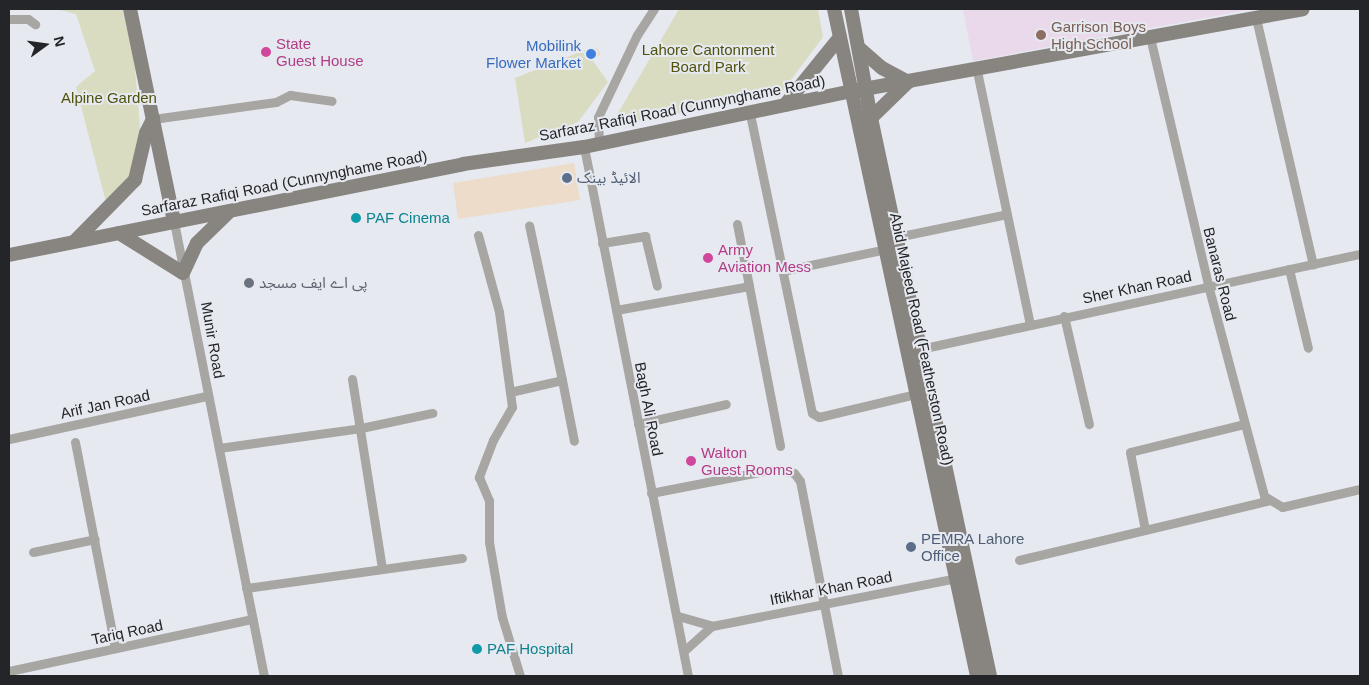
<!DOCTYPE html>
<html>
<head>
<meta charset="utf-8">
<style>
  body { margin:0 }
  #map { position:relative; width:1369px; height:685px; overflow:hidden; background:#e6e9f0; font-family:Arial,"Noto Sans Arabic",sans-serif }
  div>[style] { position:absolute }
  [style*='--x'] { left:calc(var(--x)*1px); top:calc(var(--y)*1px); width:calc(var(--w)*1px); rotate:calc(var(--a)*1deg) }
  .commercial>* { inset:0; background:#eddcca }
  .education>* { inset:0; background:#e9d9eb }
  .green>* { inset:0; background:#d9dcc0 }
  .street>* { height:9px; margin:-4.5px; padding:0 4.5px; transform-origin:4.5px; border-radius:4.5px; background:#a7a6a3 }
  .secondary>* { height:14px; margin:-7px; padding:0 7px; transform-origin:7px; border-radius:7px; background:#888581 }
  .dots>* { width:14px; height:14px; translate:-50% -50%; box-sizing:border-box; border:2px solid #e6e9f0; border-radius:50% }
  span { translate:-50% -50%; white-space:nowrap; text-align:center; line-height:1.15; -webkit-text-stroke:4px #e6e9f0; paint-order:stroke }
  .education-label { font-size:15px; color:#785e54 }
  .left { translate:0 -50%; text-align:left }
  .hotel-label { font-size:15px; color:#b23c85 }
  .shop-label { font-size:15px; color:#366cbe }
  .right { translate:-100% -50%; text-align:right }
  .park-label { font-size:15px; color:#50520c }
  .street-label { font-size:15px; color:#242528 }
  .service-label { font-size:15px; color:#4e5e75 }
  .culture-label { font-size:15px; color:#0d838f }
  .worship-label { font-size:15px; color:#5b616d }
  .frame { position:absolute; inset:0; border:10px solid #242528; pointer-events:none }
  .north { position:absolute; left:20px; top:20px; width:50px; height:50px; -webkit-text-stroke:4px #e6e9f0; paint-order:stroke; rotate:76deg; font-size:14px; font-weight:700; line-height:20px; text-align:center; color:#242528 }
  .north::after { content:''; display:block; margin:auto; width:18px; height:22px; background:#242528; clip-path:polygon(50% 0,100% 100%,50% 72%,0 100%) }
</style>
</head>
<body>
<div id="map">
  <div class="commercial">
    <i style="clip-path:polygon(597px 47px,601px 55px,584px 62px,581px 54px)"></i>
    <i style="clip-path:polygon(574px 163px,580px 200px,458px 219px,453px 183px)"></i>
  </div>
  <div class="education">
    <i style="clip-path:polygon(963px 9px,1253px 9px,973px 61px)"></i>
  </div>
  <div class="green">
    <i style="clip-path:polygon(56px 9px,122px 9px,134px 57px,140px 127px,138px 155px,128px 181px,106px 202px,76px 87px,95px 71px,76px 14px)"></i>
    <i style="clip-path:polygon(679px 9px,818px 9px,823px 37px,779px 96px,611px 125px)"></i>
    <i style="clip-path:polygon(585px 50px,608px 82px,578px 122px,525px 143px,515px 78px)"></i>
  </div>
  <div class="street">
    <i style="--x:1256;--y:18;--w:253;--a:77"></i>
    <i style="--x:9;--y:19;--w:19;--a:0"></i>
    <i style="--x:28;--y:19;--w:9;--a:36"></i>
    <i style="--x:1150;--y:37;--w:255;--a:76.8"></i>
    <i style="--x:1208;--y:285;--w:218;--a:75.1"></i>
    <i style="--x:1264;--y:496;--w:21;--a:31"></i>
    <i style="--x:1282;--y:507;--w:80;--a:-13"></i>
    <i style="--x:977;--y:71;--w:258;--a:78.2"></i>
    <i style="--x:750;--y:114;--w:305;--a:78.3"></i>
    <i style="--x:812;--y:413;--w:8;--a:30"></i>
    <i style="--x:819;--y:417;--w:100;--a:-13.3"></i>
    <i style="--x:153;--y:119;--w:124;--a:-7.9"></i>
    <i style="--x:276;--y:102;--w:16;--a:-27"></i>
    <i style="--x:290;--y:95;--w:42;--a:8.1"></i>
    <i style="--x:599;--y:144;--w:27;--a:-92"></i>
    <i style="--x:598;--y:117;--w:91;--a:-64.6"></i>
    <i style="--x:637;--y:35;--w:31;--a:-57"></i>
    <i style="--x:584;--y:147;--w:539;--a:78.88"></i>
    <i style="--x:174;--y:222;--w:463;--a:78.8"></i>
    <i style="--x:737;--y:224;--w:63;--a:79"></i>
    <i style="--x:478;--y:235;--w:80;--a:74.7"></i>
    <i style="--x:499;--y:312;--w:96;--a:82.2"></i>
    <i style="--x:512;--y:407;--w:38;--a:120"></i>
    <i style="--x:493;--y:440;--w:40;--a:111"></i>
    <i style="--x:479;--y:477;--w:26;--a:67"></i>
    <i style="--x:489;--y:501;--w:41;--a:90"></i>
    <i style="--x:489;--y:542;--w:76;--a:80.2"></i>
    <i style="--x:502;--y:617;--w:62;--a:73"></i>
    <i style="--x:897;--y:237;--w:112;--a:-11.8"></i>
    <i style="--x:602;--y:243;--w:44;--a:-9.2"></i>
    <i style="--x:645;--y:236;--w:51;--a:76.5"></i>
    <i style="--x:1289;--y:269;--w:81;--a:76.5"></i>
    <i style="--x:782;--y:271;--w:106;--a:-11.9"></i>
    <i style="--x:616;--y:310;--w:135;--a:-10.2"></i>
    <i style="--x:749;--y:286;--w:163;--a:79"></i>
    <i style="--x:1064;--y:316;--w:111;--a:77"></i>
    <i style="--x:920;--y:349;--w:450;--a:-12.2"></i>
    <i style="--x:352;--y:379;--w:192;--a:81"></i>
    <i style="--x:562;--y:380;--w:62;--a:78.9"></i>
    <i style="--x:510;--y:392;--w:53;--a:-13"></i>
    <i style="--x:562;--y:380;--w:158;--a:-102"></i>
    <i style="--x:638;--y:424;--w:90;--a:-12.8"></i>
    <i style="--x:9;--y:439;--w:203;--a:-12.3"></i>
    <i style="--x:75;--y:442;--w:210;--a:79"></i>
    <i style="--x:219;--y:448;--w:143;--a:-8"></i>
    <i style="--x:361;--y:428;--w:73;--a:-11.9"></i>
    <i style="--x:651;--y:493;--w:125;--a:-11"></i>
    <i style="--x:774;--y:469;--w:20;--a:11"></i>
    <i style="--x:794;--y:473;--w:10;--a:53"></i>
    <i style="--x:800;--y:481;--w:199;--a:79"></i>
    <i style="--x:1145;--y:530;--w:79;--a:-100.9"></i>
    <i style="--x:1130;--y:452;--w:117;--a:-13.8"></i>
    <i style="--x:33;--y:552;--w:63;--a:-11.8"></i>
    <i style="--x:1019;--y:560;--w:258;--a:-13.4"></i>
    <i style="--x:246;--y:588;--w:218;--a:-7.9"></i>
    <i style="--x:678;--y:616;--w:35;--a:16"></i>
    <i style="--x:712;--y:626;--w:249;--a:-11.1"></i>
    <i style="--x:685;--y:650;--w:36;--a:-42"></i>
    <i style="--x:9;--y:671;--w:249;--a:-12.1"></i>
  </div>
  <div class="secondary">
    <i style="--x:130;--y:9;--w:217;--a:78.3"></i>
    <i style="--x:834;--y:9;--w:682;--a:77.9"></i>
    <i style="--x:851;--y:9;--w:111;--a:79.6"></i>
    <i style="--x:871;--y:118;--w:571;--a:77.96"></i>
    <i style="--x:859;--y:48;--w:30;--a:41"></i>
    <i style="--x:882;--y:68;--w:30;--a:28"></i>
    <i style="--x:908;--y:82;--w:52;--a:135.8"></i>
    <i style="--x:785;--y:105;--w:87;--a:-51"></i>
    <i style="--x:119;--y:233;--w:75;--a:32"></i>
    <i style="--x:183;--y:273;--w:33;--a:-65"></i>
    <i style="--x:197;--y:243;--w:43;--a:-44.1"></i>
    <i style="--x:75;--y:241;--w:86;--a:-45.5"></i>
    <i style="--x:135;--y:180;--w:48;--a:-76.8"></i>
    <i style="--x:146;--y:133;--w:16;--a:-63"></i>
    <i style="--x:9;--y:255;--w:463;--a:-11.3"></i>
    <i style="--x:463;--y:164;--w:122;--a:-8"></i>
    <i style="--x:584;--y:147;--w:275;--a:-11.8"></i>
    <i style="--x:853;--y:91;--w:457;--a:-10.3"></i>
  </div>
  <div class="dots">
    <i style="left:1041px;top:35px;background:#8d6e63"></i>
    <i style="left:266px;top:52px;background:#d1479c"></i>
    <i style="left:591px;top:54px;background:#3f7fe0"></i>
    <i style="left:567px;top:178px;background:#5c6f8a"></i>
    <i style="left:356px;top:218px;background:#0f9aa8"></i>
    <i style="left:708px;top:258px;background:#d1479c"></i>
    <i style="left:249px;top:283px;background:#6b7280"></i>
    <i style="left:691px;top:461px;background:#d1479c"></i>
    <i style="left:911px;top:547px;background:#5c6f8a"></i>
    <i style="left:477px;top:649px;background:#0f9aa8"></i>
  </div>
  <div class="education-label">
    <span class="left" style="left:1051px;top:35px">Garrison Boys<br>High School</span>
  </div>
  <div class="hotel-label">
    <span class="left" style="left:276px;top:52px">State<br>Guest House</span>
    <span class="left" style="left:718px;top:258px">Army<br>Aviation Mess</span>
    <span class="left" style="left:701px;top:461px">Walton<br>Guest Rooms</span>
  </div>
  <div class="shop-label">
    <span class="right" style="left:581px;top:54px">Mobilink<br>Flower Market</span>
  </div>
  <div class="park-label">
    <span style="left:708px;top:58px">Lahore Cantonment<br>Board Park</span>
    <span style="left:109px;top:98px">Alpine Garden</span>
  </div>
  <div class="street-label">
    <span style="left:682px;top:108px;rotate:-11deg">Sarfaraz Rafiqi Road (Cunnynghame Road)</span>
    <span style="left:284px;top:183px;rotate:-11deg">Sarfaraz Rafiqi Road (Cunnynghame Road)</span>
    <span style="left:1220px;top:274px;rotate:76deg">Banaras Road</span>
    <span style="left:1137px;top:287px;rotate:-12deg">Sher Khan Road</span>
    <span style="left:922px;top:339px;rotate:78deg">Abid Majeed Road (Featherston Road)</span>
    <span style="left:213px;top:340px;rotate:80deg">Munir Road</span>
    <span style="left:105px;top:404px;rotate:-12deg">Arif Jan Road</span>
    <span style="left:649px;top:409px;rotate:79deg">Bagh Ali Road</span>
    <span style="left:831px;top:588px;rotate:-11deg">Iftikhar Khan Road</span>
    <span style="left:127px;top:632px;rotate:-12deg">Tariq Road</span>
  </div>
  <div class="service-label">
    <span class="left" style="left:577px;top:178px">الائیڈ بینک</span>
    <span class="left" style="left:921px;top:547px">PEMRA Lahore<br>Office</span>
  </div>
  <div class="culture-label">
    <span class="left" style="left:366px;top:218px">PAF Cinema</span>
    <span class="left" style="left:487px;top:649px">PAF Hospital</span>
  </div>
  <div class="worship-label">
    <span class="left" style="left:259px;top:283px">پی اے ایف مسجد</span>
  </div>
  <div class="frame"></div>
  <div class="north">N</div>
</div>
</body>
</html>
